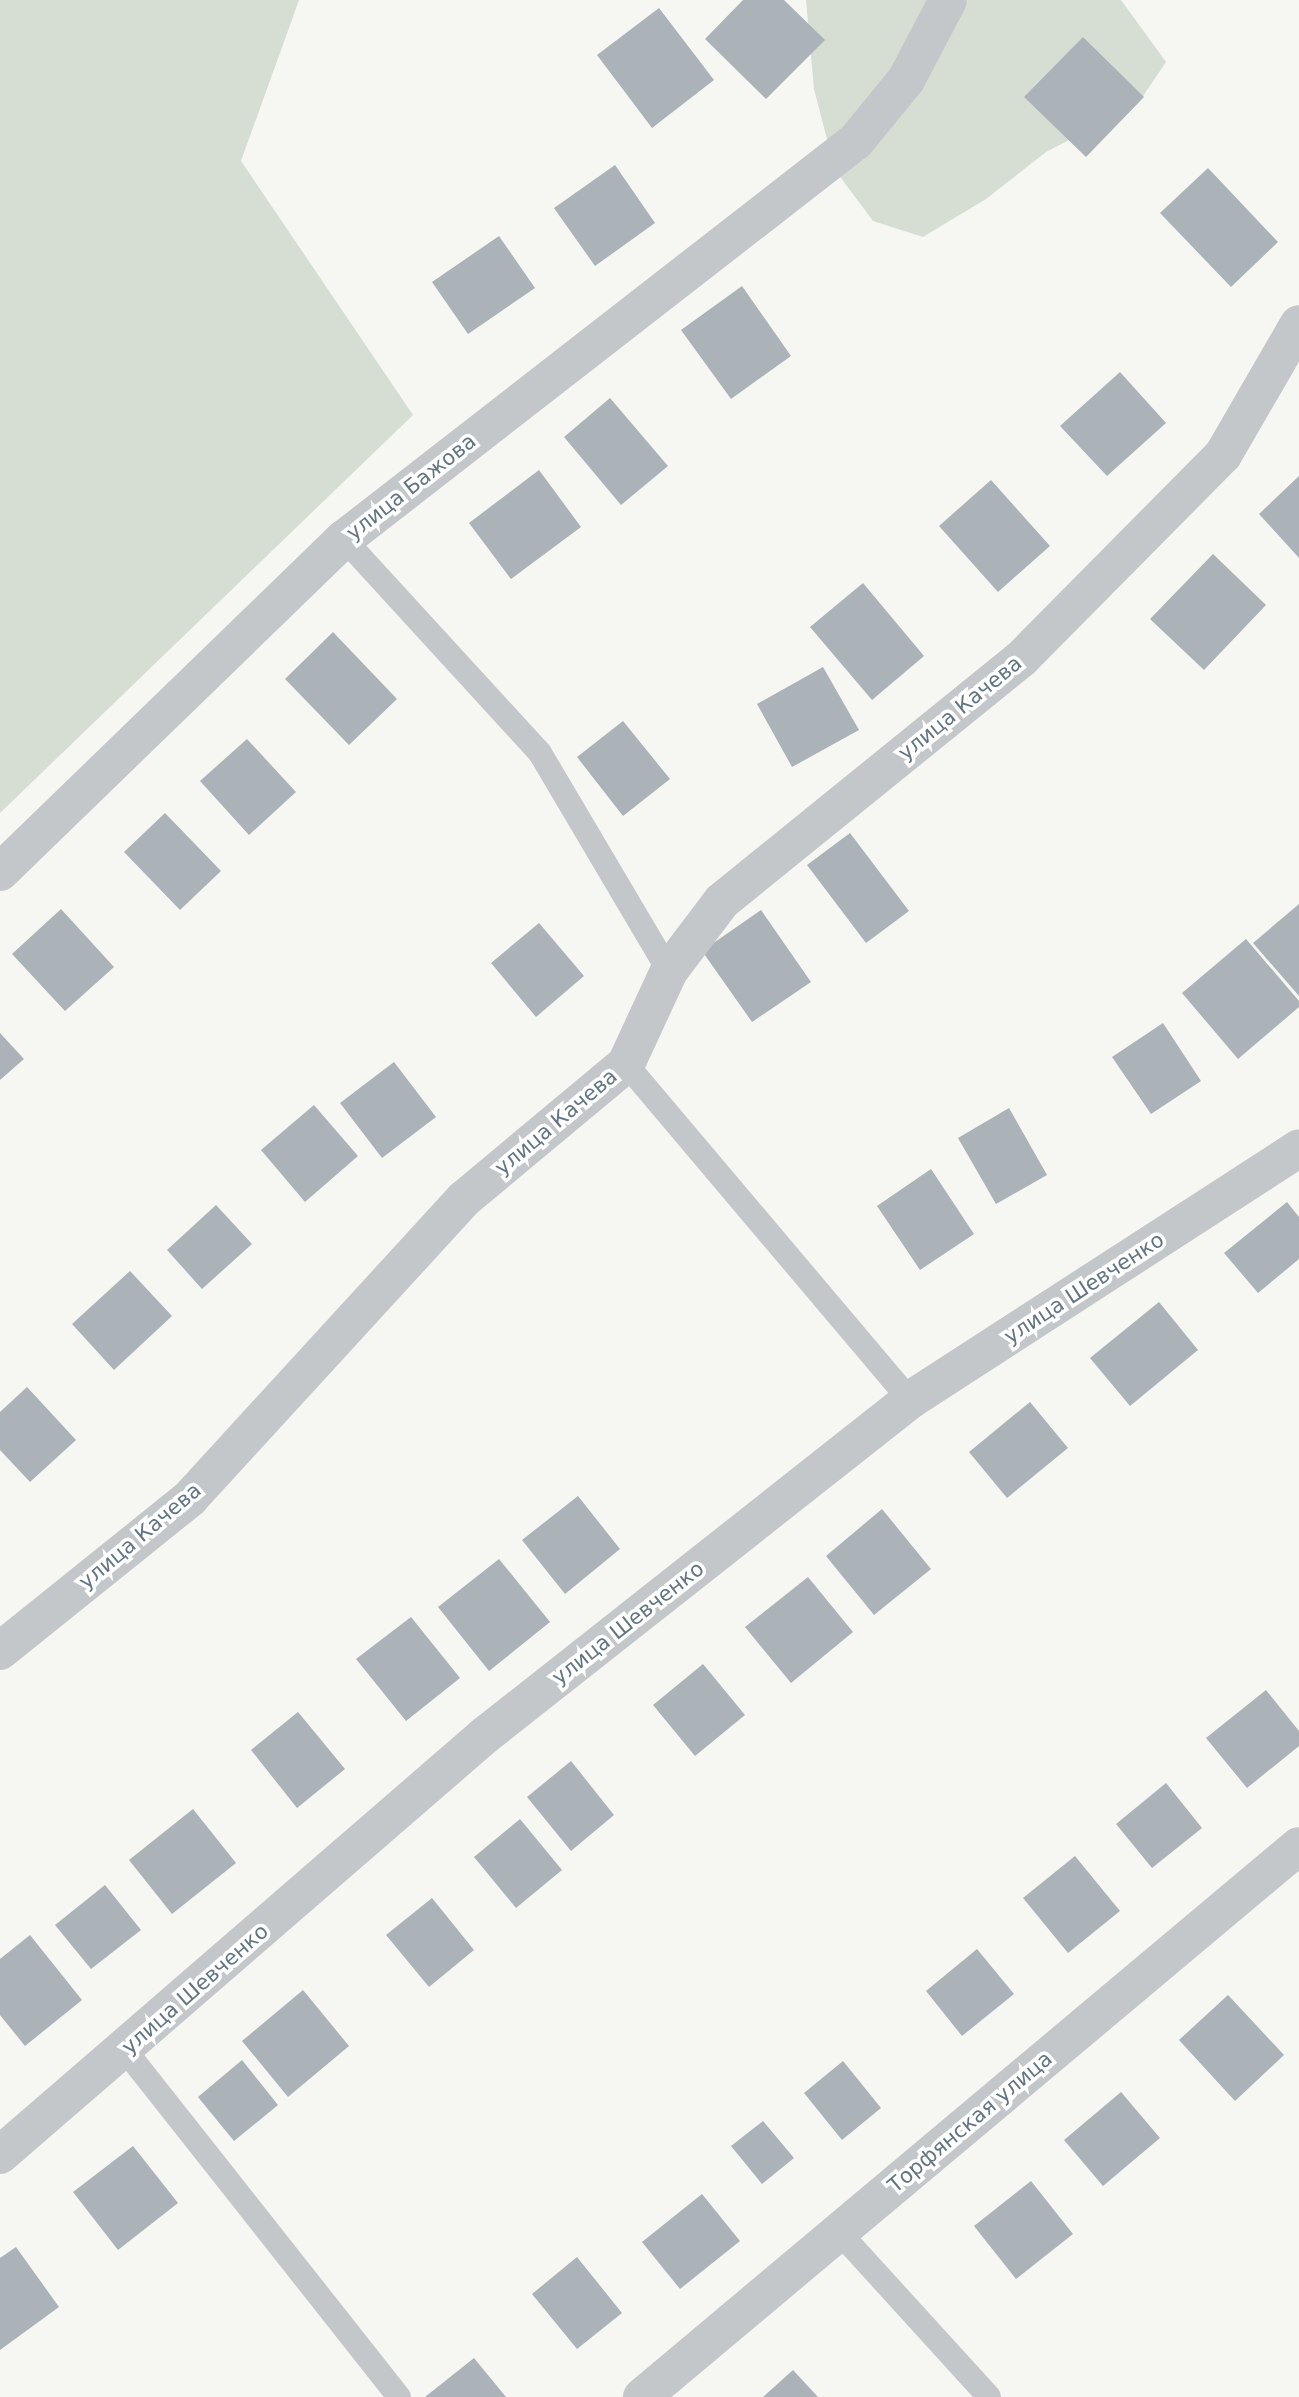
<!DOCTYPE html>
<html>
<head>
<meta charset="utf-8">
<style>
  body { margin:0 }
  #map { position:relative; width:1299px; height:2397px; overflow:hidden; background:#f6f6f2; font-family:"DejaVu Sans",sans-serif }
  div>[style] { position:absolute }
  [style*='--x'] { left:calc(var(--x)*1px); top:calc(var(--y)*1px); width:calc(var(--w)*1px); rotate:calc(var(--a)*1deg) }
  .green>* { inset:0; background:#d6ddd3 }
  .building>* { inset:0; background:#abb3b8 }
  .lane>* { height:24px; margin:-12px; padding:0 12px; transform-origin:12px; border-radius:12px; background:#c3c7ca }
  .street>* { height:38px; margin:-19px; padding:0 19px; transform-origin:19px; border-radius:19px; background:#c3c7ca }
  span { translate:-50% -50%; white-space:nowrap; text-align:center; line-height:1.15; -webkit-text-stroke:7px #fff; paint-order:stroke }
  .street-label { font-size:21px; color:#637584 }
</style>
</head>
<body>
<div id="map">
  <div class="green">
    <i style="clip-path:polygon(0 0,299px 0,241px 161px,413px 415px,0 813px)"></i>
    <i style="clip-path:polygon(806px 0,1121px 0,1166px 62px,1137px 105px,1046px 152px,986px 199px,923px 237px,873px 221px,835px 170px,814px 89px)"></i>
  </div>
  <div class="building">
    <i style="clip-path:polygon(743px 0,784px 0,825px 40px,766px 99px,705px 39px)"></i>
    <i style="clip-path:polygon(659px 8px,714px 80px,652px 128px,597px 55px)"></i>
    <i style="clip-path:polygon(1083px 37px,1144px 97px,1086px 157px,1024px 97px)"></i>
    <i style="clip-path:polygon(615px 165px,655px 223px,595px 266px,554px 208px)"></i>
    <i style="clip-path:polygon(1208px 168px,1278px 242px,1231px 287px,1160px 213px)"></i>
    <i style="clip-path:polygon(499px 236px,535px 288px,468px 334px,432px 282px)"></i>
    <i style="clip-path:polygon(742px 286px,791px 356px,731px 399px,681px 330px)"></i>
    <i style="clip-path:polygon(1120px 372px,1166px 423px,1107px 476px,1060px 426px)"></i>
    <i style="clip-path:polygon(610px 398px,668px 466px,621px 505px,564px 437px)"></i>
    <i style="clip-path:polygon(539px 470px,581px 527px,511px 579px,469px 523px)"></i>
    <i style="clip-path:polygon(1299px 476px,1299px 558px,1259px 514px)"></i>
    <i style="clip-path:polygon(991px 480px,1050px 546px,998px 592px,939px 526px)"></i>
    <i style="clip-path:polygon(1213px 554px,1266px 605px,1204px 670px,1150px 619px)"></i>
    <i style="clip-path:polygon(863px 583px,924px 656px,872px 700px,810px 627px)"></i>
    <i style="clip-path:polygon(333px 632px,397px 699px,349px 745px,285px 679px)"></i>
    <i style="clip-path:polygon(823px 667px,859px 730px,792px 767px,757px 704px)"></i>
    <i style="clip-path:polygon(623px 721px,670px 779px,623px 816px,577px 757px)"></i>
    <i style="clip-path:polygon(247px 739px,296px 792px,249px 835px,200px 781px)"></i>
    <i style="clip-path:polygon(165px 813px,221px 871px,180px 910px,124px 852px)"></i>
    <i style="clip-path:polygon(850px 833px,909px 911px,866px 943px,807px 865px)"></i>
    <i style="clip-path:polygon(1299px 904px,1299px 996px,1253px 943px)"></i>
    <i style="clip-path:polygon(61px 909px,114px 967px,65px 1011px,12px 954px)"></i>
    <i style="clip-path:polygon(761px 910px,811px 982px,752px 1022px,702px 951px)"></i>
    <i style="clip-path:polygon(539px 923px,584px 976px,536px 1017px,491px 963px)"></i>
    <i style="clip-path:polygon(1246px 939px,1299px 1001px,1299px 1007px,1238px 1059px,1182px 993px)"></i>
    <i style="clip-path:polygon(1163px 1023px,1201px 1081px,1151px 1114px,1112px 1057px)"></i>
    <i style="clip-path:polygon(0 1033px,24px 1059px,0 1080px)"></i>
    <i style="clip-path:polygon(394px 1062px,436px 1117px,382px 1158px,340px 1103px)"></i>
    <i style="clip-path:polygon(314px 1105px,358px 1156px,305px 1202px,261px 1150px)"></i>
    <i style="clip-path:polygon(1009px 1108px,1047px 1175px,996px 1204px,958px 1138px)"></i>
    <i style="clip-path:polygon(931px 1169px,974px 1234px,920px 1270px,877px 1206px)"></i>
    <i style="clip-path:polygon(1287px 1202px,1299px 1217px,1299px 1259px,1258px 1293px,1224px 1253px)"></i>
    <i style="clip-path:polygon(216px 1205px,252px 1244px,202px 1289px,167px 1250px)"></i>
    <i style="clip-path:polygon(130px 1271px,172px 1316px,114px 1370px,72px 1324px)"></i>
    <i style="clip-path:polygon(1159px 1302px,1198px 1350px,1130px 1406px,1090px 1358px)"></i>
    <i style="clip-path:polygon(27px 1387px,76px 1440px,30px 1482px,0 1450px,0 1412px)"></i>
    <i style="clip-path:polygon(1030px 1402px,1068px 1448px,1007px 1498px,969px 1452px)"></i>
    <i style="clip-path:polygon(578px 1496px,620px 1549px,565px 1594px,522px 1540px)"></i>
    <i style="clip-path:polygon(882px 1509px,931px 1569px,874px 1615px,826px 1556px)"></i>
    <i style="clip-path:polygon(499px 1559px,550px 1622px,489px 1671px,438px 1607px)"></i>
    <i style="clip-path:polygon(808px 1577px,853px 1632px,791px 1683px,745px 1627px)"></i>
    <i style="clip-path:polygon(411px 1617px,460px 1678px,406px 1721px,356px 1659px)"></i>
    <i style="clip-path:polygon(703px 1664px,745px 1715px,695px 1756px,653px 1705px)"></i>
    <i style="clip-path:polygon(1266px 1690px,1299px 1731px,1299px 1746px,1247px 1788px,1206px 1738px)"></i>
    <i style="clip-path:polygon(298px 1712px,345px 1769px,297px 1808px,251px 1750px)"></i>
    <i style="clip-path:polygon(571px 1761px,614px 1815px,571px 1851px,527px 1797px)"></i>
    <i style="clip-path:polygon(1166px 1783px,1202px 1828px,1152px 1868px,1116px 1824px)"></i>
    <i style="clip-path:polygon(193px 1809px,236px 1863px,172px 1914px,129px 1860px)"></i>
    <i style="clip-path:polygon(520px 1819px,562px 1870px,516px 1908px,474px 1857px)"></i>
    <i style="clip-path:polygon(1075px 1856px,1120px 1911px,1068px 1953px,1023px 1898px)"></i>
    <i style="clip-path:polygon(105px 1885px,141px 1930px,91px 1969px,55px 1925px)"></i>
    <i style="clip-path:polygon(432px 1898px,474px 1950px,429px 1987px,386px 1935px)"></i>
    <i style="clip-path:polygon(30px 1935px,82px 2000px,25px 2046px,0 2015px,0 1959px)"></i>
    <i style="clip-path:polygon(977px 1949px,1014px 1994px,962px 2036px,926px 1991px)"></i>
    <i style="clip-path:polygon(303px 1990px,349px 2046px,288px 2097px,242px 2041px)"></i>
    <i style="clip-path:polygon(1228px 1995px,1284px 2055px,1235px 2101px,1179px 2040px)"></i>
    <i style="clip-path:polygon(242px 2060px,278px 2105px,234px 2141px,198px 2097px)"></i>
    <i style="clip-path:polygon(843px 2061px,881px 2108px,842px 2140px,804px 2093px)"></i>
    <i style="clip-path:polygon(1121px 2092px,1160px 2138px,1103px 2186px,1064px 2140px)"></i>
    <i style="clip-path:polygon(763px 2121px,794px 2158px,762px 2184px,731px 2146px)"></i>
    <i style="clip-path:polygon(133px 2146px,178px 2203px,118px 2250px,73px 2192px)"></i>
    <i style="clip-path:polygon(1031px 2181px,1073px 2234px,1016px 2279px,974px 2226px)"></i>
    <i style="clip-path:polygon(702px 2194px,740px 2241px,680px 2289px,642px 2242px)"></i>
    <i style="clip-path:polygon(16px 2247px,59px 2307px,0 2350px,0 2258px)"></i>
    <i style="clip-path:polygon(577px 2257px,622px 2313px,577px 2349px,532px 2294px)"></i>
    <i style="clip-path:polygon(474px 2358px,506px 2397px,425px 2397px)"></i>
    <i style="clip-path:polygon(793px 2370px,818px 2397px,763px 2397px)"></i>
  </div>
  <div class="lane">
    <i style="--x:344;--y:539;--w:290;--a:47.5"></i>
    <i style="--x:540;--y:753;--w:253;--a:59.4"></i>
    <i style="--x:626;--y:1064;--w:440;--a:49.8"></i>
    <i style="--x:125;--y:2050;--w:442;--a:51.7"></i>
    <i style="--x:839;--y:2232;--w:223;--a:47.7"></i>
  </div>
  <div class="street">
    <i style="--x:0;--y:872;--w:479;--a:-44.1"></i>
    <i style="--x:344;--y:539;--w:648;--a:-37.86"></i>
    <i style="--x:856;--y:141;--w:79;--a:-50.7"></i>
    <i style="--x:906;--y:80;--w:90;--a:-62.3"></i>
    <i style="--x:0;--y:1651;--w:244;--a:-38.8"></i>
    <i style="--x:190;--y:1498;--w:406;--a:-47.5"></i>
    <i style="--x:464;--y:1199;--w:211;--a:-39.8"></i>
    <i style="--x:626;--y:1064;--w:102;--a:-65.2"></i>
    <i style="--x:669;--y:971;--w:88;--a:-52.9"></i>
    <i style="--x:722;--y:901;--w:385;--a:-39"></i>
    <i style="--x:1021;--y:659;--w:287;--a:-45.3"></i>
    <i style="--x:1223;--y:455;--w:151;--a:-59.9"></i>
    <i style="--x:0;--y:2155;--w:640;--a:-40.88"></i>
    <i style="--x:484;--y:1736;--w:543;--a:-38.26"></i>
    <i style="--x:910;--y:1400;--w:463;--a:-32.9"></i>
    <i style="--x:642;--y:2397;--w:857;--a:-39.99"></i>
  </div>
  <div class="street-label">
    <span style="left:411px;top:487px;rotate:-38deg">улица Бажова</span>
    <span style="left:960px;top:708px;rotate:-39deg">улица Качева</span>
    <span style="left:556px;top:1122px;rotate:-40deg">улица Качева</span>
    <span style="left:1084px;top:1288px;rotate:-33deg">улица Шевченко</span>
    <span style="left:140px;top:1536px;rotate:-40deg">улица Качева</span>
    <span style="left:628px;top:1623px;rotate:-38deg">улица Шевченко</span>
    <span style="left:195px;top:1989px;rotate:-41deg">улица Шевченко</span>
    <span style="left:970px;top:2122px;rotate:-40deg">Торфянская улица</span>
  </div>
</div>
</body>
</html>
